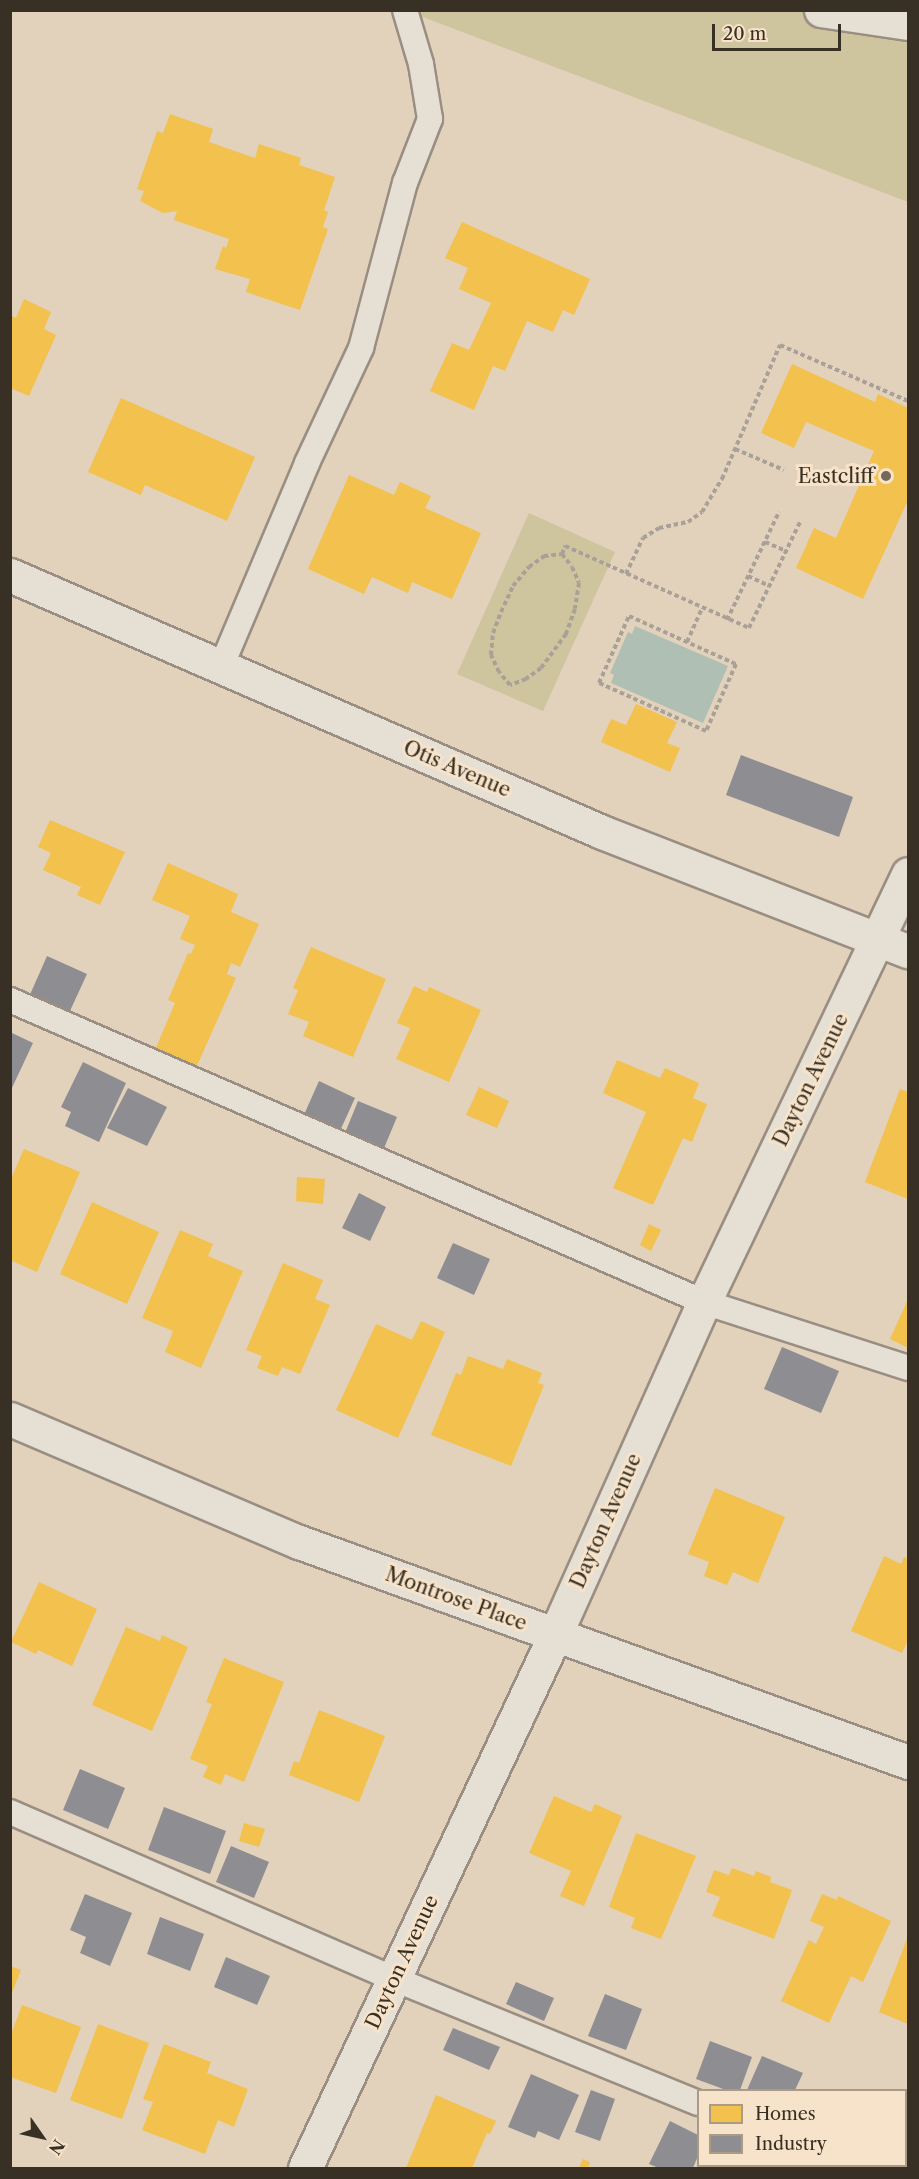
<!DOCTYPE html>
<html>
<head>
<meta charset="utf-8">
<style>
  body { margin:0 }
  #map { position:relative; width:919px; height:2179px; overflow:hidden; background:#e2d1bb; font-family:"Libre Caslon Text",serif }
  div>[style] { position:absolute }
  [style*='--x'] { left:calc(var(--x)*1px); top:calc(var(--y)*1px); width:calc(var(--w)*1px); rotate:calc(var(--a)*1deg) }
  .green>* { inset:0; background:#cec59e }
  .water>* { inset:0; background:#b0bfb3 }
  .homes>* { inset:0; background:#f2c14e }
  .industry>* { inset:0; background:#8d8d92 }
  .path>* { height:4px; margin-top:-2px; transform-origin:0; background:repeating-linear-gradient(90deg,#a9a198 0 4.5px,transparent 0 7.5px) }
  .roads { filter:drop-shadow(2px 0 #998e81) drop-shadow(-2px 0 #998e81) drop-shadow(0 2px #998e81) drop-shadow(0 -2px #998e81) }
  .service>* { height:24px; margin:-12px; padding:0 12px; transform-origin:12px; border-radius:12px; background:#e6dfd4 }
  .minor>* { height:33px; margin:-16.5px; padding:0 16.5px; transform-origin:16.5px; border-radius:16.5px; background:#e6dfd4 }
  .tertiary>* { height:33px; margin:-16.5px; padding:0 16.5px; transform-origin:16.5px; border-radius:16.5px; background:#e6dfd4 }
  .dots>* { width:16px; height:16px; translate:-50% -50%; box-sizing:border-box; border:3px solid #f6e3c9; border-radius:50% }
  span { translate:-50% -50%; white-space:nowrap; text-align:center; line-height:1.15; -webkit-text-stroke:6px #f6e3c9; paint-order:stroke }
  .poi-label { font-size:20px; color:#393025 }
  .right { translate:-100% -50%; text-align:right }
  .street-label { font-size:20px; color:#393025 }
  .frame { position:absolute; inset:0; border:12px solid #393025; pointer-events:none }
  .legend { position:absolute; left:697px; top:2089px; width:210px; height:78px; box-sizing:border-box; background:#f6e3c9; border:2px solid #aa9b87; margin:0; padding:8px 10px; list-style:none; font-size:18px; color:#393025 }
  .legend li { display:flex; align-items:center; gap:12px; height:30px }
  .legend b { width:30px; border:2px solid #aa9b87 }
  .north { position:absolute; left:12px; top:2107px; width:60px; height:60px; -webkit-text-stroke:4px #f6e3c9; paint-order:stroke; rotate:124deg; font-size:16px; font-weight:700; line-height:24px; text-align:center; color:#393025 }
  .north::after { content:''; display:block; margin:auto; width:21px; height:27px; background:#393025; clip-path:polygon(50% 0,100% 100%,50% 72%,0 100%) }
  .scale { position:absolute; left:712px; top:24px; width:129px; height:27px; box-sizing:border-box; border:3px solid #393025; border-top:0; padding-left:8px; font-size:18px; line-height:21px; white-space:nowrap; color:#393025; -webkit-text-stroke:4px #f6e3c9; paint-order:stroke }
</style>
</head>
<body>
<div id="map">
  <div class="green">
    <i style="clip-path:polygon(407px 11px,908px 11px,908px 202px,689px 118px)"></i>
    <i style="clip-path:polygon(529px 513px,615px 552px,543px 711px,457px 674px)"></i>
  </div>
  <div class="water">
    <i style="clip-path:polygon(635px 626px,728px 666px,703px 723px,611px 683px,614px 675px,610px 673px,628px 632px,632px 634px)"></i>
  </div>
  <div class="homes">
    <i style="clip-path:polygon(170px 114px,213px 129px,209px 142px,255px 158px,259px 144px,301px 158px,299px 165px,335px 177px,324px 210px,328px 212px,323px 227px,328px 229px,300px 310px,246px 292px,250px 279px,215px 269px,223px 246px,226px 248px,229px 239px,174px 220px,177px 211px,163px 213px,140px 201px,144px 191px,137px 189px,157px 131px,163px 133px)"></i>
    <i style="clip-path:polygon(462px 222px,590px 279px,574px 315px,563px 310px,553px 332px,527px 321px,505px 371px,493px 366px,474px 410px,430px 391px,452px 343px,469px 350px,491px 303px,459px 289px,468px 268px,445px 258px)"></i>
    <i style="clip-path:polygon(24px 299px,51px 312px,44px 329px,56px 335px,29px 396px,10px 388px,10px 315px,16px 318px)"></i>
    <i style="clip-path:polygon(792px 364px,875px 402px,878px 394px,908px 408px,908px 500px,863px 599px,796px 568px,814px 528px,836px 538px,874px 451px,806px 422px,794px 448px,761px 433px)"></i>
    <i style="clip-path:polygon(121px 398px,255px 457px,227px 521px,145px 485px,141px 495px,88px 472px)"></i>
    <i style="clip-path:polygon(349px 475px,394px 495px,400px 482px,431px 496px,425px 508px,481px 533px,452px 599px,412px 582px,408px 593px,372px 577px,364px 594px,308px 569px)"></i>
    <i style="clip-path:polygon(636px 704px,677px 722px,667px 743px,680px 748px,670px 772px,601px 742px,611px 719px,626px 725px)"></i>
    <i style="clip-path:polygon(50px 820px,125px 852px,100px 905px,77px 895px,81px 887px,43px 870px,51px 853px,38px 847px)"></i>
    <i style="clip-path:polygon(168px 863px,238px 894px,231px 912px,259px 924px,240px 967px,231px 963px,227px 974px,236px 978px,196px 1068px,155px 1050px,175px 1003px,168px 1000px,188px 953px,191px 954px,195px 945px,180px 939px,190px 916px,152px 900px)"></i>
    <i style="clip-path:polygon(311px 947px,386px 979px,353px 1057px,303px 1036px,309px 1022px,288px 1014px,298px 990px,293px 988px)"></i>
    <i style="clip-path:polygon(414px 986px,427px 992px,429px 987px,481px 1010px,449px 1082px,396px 1059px,410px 1028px,397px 1023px)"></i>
    <i style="clip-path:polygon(617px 1060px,660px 1078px,665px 1068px,699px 1083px,693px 1098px,707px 1104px,692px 1142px,683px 1138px,653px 1205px,613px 1188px,646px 1112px,603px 1093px)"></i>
    <i style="clip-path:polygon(479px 1087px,509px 1101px,497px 1128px,466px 1115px)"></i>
    <i style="clip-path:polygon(900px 1089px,908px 1092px,908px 1199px,865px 1182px)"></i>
    <i style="clip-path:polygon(24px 1149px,80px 1172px,37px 1272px,10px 1260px,10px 1181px)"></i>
    <i style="clip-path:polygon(297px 1177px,325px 1179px,323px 1204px,296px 1201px)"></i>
    <i style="clip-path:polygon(92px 1202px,159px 1232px,127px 1304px,60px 1274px)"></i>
    <i style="clip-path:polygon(649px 1224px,661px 1230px,651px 1251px,640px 1245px)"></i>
    <i style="clip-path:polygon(180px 1230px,213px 1244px,208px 1256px,243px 1271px,201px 1368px,165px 1352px,173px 1331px,142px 1318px)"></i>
    <i style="clip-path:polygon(283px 1263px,323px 1280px,315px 1299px,330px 1305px,300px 1374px,282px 1367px,278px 1376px,257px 1368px,262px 1356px,246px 1350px)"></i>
    <i style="clip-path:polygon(908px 1299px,908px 1348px,890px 1339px)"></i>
    <i style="clip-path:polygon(421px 1321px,445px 1332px,398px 1438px,336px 1410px,376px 1324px,412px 1340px)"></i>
    <i style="clip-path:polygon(468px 1356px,503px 1369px,507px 1359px,542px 1373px,538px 1383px,544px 1385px,511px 1466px,431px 1435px,456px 1373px,461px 1375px)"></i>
    <i style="clip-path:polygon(715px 1488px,785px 1517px,758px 1583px,733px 1572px,727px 1585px,704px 1576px,709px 1562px,688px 1554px)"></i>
    <i style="clip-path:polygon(884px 1556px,901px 1564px,904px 1557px,908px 1559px,908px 1640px,902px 1653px,851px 1631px)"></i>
    <i style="clip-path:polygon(39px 1582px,97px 1609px,72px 1666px,38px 1650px,36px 1654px,11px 1642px)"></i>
    <i style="clip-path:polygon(126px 1627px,160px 1641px,162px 1635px,188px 1647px,152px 1731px,92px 1705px)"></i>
    <i style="clip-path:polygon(224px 1658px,284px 1682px,244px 1782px,225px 1774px,221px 1785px,203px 1777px,208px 1766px,190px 1759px,212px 1704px,206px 1702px)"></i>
    <i style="clip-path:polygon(319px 1710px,385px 1736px,359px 1802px,289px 1775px,294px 1761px,299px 1763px)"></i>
    <i style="clip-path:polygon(554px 1796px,591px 1812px,595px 1804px,622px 1816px,584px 1906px,560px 1896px,571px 1871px,529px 1853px)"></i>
    <i style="clip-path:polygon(244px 1823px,265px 1829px,259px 1847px,239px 1841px)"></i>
    <i style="clip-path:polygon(636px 1833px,696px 1856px,661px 1939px,631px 1928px,635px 1918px,609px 1907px)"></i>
    <i style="clip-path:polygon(732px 1868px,754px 1876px,756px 1871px,771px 1877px,770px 1882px,792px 1890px,774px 1939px,712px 1916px,720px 1897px,706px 1892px,714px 1870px,729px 1875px)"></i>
    <i style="clip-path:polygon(822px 1894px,837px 1900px,838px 1896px,891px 1921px,863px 1982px,851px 1976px,829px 2023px,781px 2001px,809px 1940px,816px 1944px,824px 1927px,810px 1921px)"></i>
    <i style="clip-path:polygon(908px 1936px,908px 2024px,879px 2012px)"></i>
    <i style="clip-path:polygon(10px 1966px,21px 1970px,11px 1995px,10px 1995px)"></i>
    <i style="clip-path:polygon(22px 2005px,81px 2027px,56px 2093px,10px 2077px,10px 2037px)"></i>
    <i style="clip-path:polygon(98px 2024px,149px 2043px,122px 2119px,70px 2100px)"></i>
    <i style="clip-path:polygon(164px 2044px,211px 2062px,207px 2073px,248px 2089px,234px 2127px,218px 2120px,205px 2154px,142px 2130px,153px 2102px,143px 2099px)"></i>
    <i style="clip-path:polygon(436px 2095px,496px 2121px,490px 2134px,487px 2133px,472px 2168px,406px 2168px)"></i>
    <i style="clip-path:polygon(583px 2159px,590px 2162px,588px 2168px,579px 2168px)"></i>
  </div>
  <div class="industry">
    <i style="clip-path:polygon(741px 755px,853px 797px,839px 837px,726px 795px)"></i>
    <i style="clip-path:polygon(47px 956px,87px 974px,69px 1013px,29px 997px)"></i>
    <i style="clip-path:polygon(10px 1032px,33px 1043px,10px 1092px)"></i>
    <i style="clip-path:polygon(83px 1062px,126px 1083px,99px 1142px,65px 1126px,71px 1112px,61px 1107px)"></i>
    <i style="clip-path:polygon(319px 1081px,355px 1098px,339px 1133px,303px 1117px)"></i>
    <i style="clip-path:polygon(128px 1088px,167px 1107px,147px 1146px,107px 1128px)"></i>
    <i style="clip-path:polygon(358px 1101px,397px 1117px,382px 1153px,343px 1138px)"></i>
    <i style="clip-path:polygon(359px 1193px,386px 1207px,370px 1241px,342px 1228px)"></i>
    <i style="clip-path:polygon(453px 1243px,490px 1259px,474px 1295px,437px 1278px)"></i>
    <i style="clip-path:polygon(782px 1347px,839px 1371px,821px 1413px,764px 1389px)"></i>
    <i style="clip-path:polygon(80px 1769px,125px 1788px,108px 1829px,63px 1810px)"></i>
    <i style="clip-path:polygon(164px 1807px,226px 1831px,210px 1874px,148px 1850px)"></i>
    <i style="clip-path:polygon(231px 1846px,269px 1862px,254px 1898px,216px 1882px)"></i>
    <i style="clip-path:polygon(85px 1894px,132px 1913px,110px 1966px,80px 1953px,86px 1937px,70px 1930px)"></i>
    <i style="clip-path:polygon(160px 1917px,204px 1934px,190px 1971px,147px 1954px)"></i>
    <i style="clip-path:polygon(226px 1957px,270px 1976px,257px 2005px,214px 1987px)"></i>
    <i style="clip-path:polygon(516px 1982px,554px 1998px,544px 2021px,506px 2004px)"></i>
    <i style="clip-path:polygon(605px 1994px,642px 2009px,626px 2050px,588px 2036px)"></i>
    <i style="clip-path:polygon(453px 2028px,500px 2047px,489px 2070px,443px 2050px)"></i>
    <i style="clip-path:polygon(710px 2041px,752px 2057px,740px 2090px,726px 2090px,696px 2079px)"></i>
    <i style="clip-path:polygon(762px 2056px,803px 2073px,795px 2090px,747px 2090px)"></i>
    <i style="clip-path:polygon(531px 2074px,579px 2095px,559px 2140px,538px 2131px,535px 2138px,508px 2127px)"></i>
    <i style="clip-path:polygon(591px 2090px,615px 2099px,600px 2141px,575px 2132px)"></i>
    <i style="clip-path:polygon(906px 2114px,908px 2115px,908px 2160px,906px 2158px)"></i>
    <i style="clip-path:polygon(670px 2121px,698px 2135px,698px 2156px,693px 2168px,659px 2168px,649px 2164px)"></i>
  </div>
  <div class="path">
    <i style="--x:735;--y:449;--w:53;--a:23.2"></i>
    <i style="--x:765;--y:542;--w:23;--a:23"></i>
    <i style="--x:562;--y:554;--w:16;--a:52"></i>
    <i style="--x:572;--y:567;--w:17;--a:66"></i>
    <i style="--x:579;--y:583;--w:26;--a:99"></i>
    <i style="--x:575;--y:609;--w:27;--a:110"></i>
    <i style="--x:566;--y:634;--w:42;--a:126.3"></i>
    <i style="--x:541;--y:668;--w:19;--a:144"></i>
    <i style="--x:526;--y:679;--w:17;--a:159"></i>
    <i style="--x:510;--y:685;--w:17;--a:-130"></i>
    <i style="--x:499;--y:672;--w:19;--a:-115"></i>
    <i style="--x:491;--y:655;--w:22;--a:-85"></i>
    <i style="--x:493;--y:633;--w:22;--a:-69"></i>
    <i style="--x:501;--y:612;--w:29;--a:-65"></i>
    <i style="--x:513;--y:586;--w:25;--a:-50"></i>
    <i style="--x:529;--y:567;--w:19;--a:-36"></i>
    <i style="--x:544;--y:556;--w:18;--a:-6"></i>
    <i style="--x:562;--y:554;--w:9;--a:-69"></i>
    <i style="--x:565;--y:546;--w:201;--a:24"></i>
    <i style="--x:749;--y:628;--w:118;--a:-64.3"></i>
    <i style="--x:626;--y:574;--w:40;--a:-65"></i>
    <i style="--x:643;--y:538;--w:19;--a:-32"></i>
    <i style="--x:659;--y:528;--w:30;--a:-12"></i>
    <i style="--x:688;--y:522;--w:17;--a:-36"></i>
    <i style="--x:702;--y:512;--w:39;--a:-59"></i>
    <i style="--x:722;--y:479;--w:146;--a:-66.6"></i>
    <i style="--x:780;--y:345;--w:140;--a:23.6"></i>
    <i style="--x:748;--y:576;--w:23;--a:25"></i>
    <i style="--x:629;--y:616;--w:117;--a:24.2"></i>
    <i style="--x:736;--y:664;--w:73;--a:114.1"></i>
    <i style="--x:706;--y:731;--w:117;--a:-155.8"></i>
    <i style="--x:599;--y:683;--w:73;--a:-65.9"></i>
    <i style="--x:727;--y:620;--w:120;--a:-64.3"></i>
    <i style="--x:687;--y:642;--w:37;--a:-66"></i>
  </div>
  <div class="roads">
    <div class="service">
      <i style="--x:221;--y:667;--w:221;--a:-67.1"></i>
      <i style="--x:307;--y:463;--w:127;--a:-64.8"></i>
      <i style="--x:361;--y:348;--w:171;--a:-75.1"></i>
      <i style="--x:405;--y:183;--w:69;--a:-68.7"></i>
      <i style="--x:430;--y:119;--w:56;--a:-99.3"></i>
      <i style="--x:421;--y:64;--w:56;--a:-106.5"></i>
      <i style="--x:10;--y:1000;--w:757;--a:23.52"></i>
      <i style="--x:704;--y:1302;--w:214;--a:17.9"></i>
      <i style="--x:10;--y:1812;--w:419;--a:23.5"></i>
      <i style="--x:394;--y:1979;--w:328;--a:22.2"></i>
      <i style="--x:851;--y:2166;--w:7;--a:16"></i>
    </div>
    <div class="minor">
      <i style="--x:10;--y:575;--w:645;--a:23.47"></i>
      <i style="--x:602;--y:832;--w:328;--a:21.3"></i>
      <i style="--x:10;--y:1419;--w:314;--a:23.1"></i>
      <i style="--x:299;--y:1542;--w:648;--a:19.86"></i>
      <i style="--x:305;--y:2168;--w:589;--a:-64.87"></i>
      <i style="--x:555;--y:1635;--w:365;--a:-65.9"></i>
      <i style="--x:704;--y:1302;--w:474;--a:-64.5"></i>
    </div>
    <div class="tertiary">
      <i style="--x:821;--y:10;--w:88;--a:8.5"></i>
    </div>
  </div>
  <div class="dots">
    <i style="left:886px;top:476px;background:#74685a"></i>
  </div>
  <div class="poi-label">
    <span class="right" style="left:874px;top:476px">Eastcliff</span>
  </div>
  <div class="street-label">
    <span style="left:457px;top:769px;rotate:23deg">Otis Avenue</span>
    <span style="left:811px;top:1080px;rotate:-64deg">Dayton Avenue</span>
    <span style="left:606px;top:1521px;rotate:-66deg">Dayton Avenue</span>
    <span style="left:456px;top:1599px;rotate:20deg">Montrose Place</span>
    <span style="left:402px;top:1962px;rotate:-65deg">Dayton Avenue</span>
  </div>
  <div class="frame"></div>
  <ul class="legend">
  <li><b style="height:16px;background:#f2c14e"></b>Homes</li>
  <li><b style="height:16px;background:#8d8d92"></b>Industry</li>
  </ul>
  <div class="north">N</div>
  <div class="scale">20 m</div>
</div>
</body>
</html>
